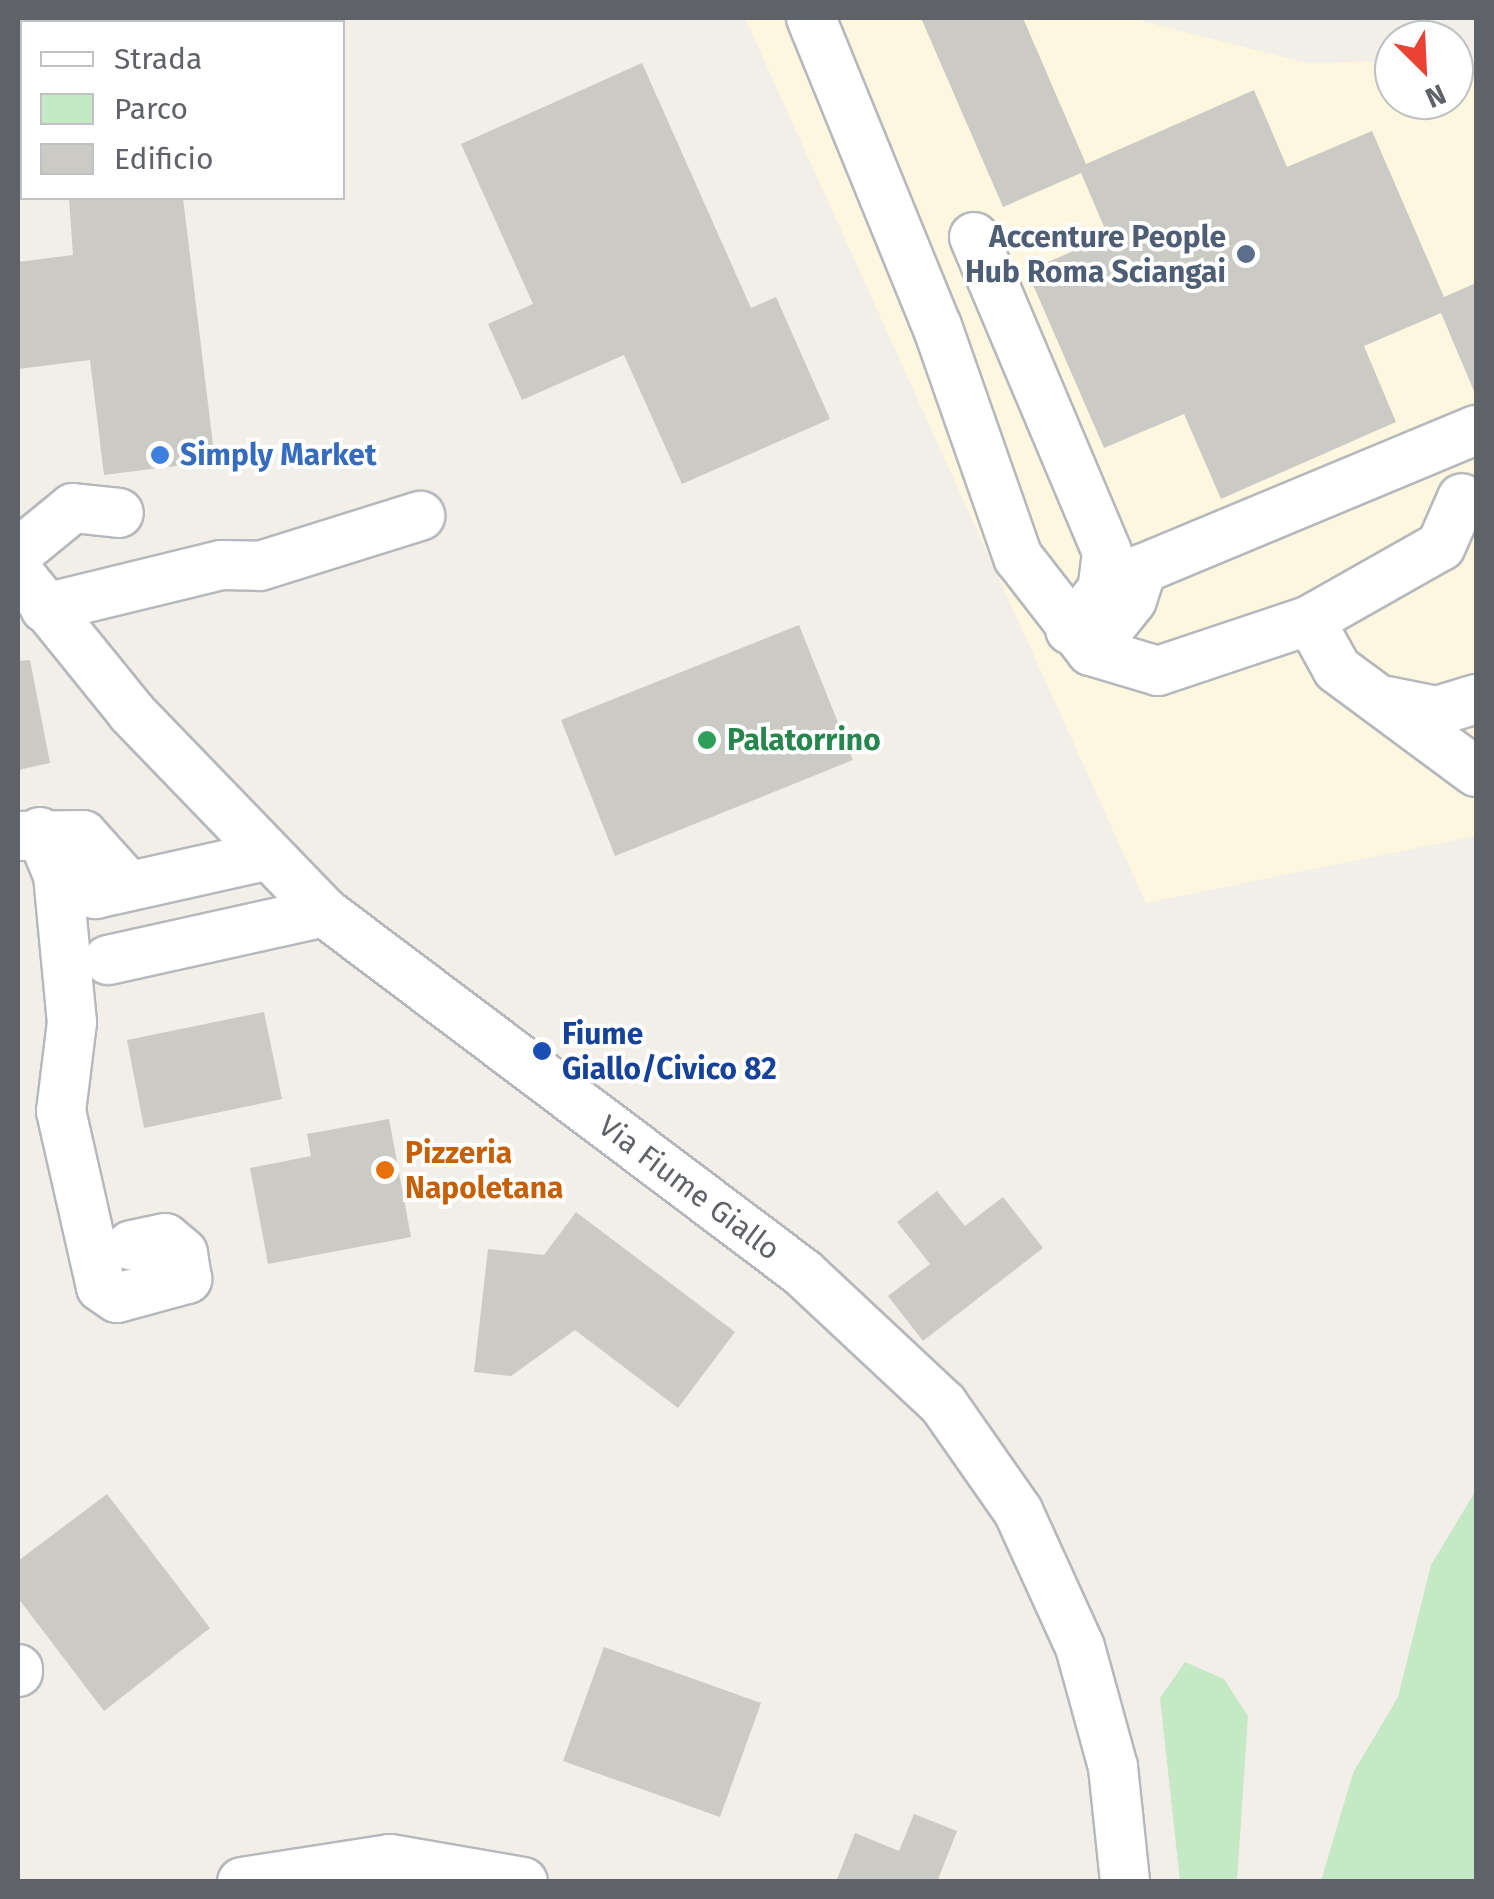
<!DOCTYPE html>
<html>
<head>
<meta charset="utf-8">
<style>
  body { margin:0 }
  #map { position:relative; width:1494px; height:1899px; overflow:hidden; background:#f1efe8; font-family:"Fira Sans",sans-serif }
  div>[style] { position:absolute }
  [style*='--x'] { left:calc(var(--x)*1px); top:calc(var(--y)*1px); width:calc(var(--w)*1px); rotate:calc(var(--a)*1deg) }
  .commercial>* { inset:0; background:#fef7e0 }
  .green>* { inset:0; background:#c5e8c5 }
  .building>* { inset:0; background:#cccac5 }
  .roads { filter:drop-shadow(2px 0 #b5b8bc) drop-shadow(-2px 0 #b5b8bc) drop-shadow(0 2px #b5b8bc) drop-shadow(0 -2px #b5b8bc) }
  .minor>* { height:48px; margin:-24px; padding:0 24px; transform-origin:24px; border-radius:24px; background:#fff }
  .dots>* { width:28px; height:28px; translate:-50% -50%; box-sizing:border-box; border:5px solid #fff; border-radius:50% }
  span { translate:-50% -50%; white-space:nowrap; text-align:center; line-height:1.15; -webkit-text-stroke:8px #fff; paint-order:stroke }
  .service-label { font-size:30px; color:#4e5e75; font-weight:700 }
  .right { translate:-100% -50%; text-align:right }
  .shop-label { font-size:30px; color:#366cbe; font-weight:700 }
  .left { translate:0 -50%; text-align:left }
  .leisure-label { font-size:30px; color:#27864d; font-weight:700 }
  .transit-label { font-size:30px; color:#164399; font-weight:700 }
  .food-label { font-size:30px; color:#c56008; font-weight:700 }
  .street-label { font-size:30px; color:#5f6368 }
  .frame { position:absolute; inset:0; border:20px solid #5f6368; pointer-events:none }
  .legend { position:absolute; left:20px; top:20px; width:325px; height:180px; box-sizing:border-box; background:#fff; border:2px solid #bfc1c3; margin:0; padding:12px 18px; list-style:none; font-size:30px; color:#5f6368 }
  .legend li { display:flex; align-items:center; gap:20px; height:50px }
  .legend b { width:50px; border:2px solid #bfc1c3 }
  .north { position:absolute; left:1374px; top:20px; width:100px; height:100px; box-sizing:border-box; background:#fff; border:2px solid #bfc1c3; border-radius:50%; rotate:156deg; font-size:28px; font-weight:700; line-height:40px; text-align:center; color:#5f6368 }
  .north::after { content:''; display:block; margin:auto; width:35px; height:45px; background:#ea4335; clip-path:polygon(50% 0,100% 100%,50% 72%,0 100%) }
</style>
</head>
<body>
<div id="map">
  <div class="commercial">
    <i style="clip-path:polygon(745px 18px,1130px 18px,1307px 63px,1394px 61px,1394px 100px,1454px 100px,1454px 60px,1476px 60px,1476px 836px,1146px 903px)"></i>
  </div>
  <div class="green">
    <i style="clip-path:polygon(1476px 1490px,1476px 1881px,1321px 1881px,1353px 1773px,1398px 1697px,1431px 1565px)"></i>
    <i style="clip-path:polygon(1185px 1662px,1224px 1679px,1248px 1716px,1237px 1881px,1180px 1881px,1160px 1698px)"></i>
  </div>
  <div class="building">
    <i style="clip-path:polygon(921px 18px,1023px 18px,1086px 164px,1254px 90px,1287px 167px,1372px 131px,1444px 297px,1476px 283px,1476px 396px,1441px 313px,1364px 346px,1396px 422px,1221px 499px,1184px 414px,1104px 448px,1027px 271px,1108px 236px,1081px 173px,1003px 207px)"></i>
    <i style="clip-path:polygon(642px 63px,751px 308px,776px 297px,830px 419px,682px 484px,624px 355px,522px 400px,488px 324px,533px 304px,461px 144px)"></i>
    <i style="clip-path:polygon(69px 198px,183px 198px,215px 461px,104px 475px,90px 360px,18px 369px,18px 262px,73px 255px)"></i>
    <i style="clip-path:polygon(799px 625px,853px 760px,615px 856px,561px 720px)"></i>
    <i style="clip-path:polygon(30px 660px,50px 763px,18px 770px,18px 661px)"></i>
    <i style="clip-path:polygon(264px 1012px,282px 1099px,144px 1128px,127px 1040px)"></i>
    <i style="clip-path:polygon(389px 1119px,411px 1237px,268px 1264px,250px 1168px,311px 1156px,307px 1134px)"></i>
    <i style="clip-path:polygon(937px 1191px,965px 1226px,1003px 1197px,1043px 1248px,923px 1341px,888px 1296px,930px 1264px,897px 1222px)"></i>
    <i style="clip-path:polygon(576px 1212px,735px 1332px,678px 1408px,575px 1330px,511px 1376px,474px 1372px,488px 1249px,544px 1255px)"></i>
    <i style="clip-path:polygon(107px 1494px,210px 1628px,104px 1711px,18px 1598px,18px 1561px)"></i>
    <i style="clip-path:polygon(604px 1647px,761px 1703px,720px 1817px,563px 1761px)"></i>
    <i style="clip-path:polygon(914px 1814px,957px 1831px,937px 1882px,836px 1882px,855px 1833px,899px 1851px)"></i>
  </div>
  <div class="roads">
    <div class="minor">
      <i style="--x:811;--y:18;--w:333;--a:67.8"></i>
      <i style="--x:937;--y:326;--w:245;--a:70.7"></i>
      <i style="--x:1018;--y:557;--w:119;--a:52.2"></i>
      <i style="--x:1091;--y:651;--w:70;--a:16.6"></i>
      <i style="--x:1158;--y:671;--w:160;--a:-18.5"></i>
      <i style="--x:1310;--y:620;--w:150;--a:-29.5"></i>
      <i style="--x:1441;--y:546;--w:52;--a:-66.4"></i>
      <i style="--x:974;--y:237;--w:342;--a:67.1"></i>
      <i style="--x:1107;--y:552;--w:38;--a:97"></i>
      <i style="--x:1102;--y:590;--w:51;--a:128.7"></i>
      <i style="--x:18;--y:553;--w:71;--a:-39.3"></i>
      <i style="--x:73;--y:508;--w:46;--a:6.2"></i>
      <i style="--x:18;--y:572;--w:181;--a:51"></i>
      <i style="--x:132;--y:713;--w:277;--a:46"></i>
      <i style="--x:324;--y:912;--w:600;--a:37"></i>
      <i style="--x:803;--y:1273;--w:192;--a:43.1"></i>
      <i style="--x:943;--y:1404;--w:131;--a:55"></i>
      <i style="--x:1018;--y:1511;--w:149;--a:65.5"></i>
      <i style="--x:1080;--y:1647;--w:124;--a:74.6"></i>
      <i style="--x:1113;--y:1767;--w:116;--a:84"></i>
      <i style="--x:45;--y:608;--w:181;--a:-13.7"></i>
      <i style="--x:221;--y:565;--w:39;--a:1"></i>
      <i style="--x:260;--y:566;--w:168;--a:-17.4"></i>
      <i style="--x:1310;--y:620;--w:56;--a:61.1"></i>
      <i style="--x:1337;--y:669;--w:173;--a:36.5"></i>
      <i style="--x:1091;--y:651;--w:65;--a:-51.2"></i>
      <i style="--x:1132;--y:600;--w:33;--a:-72"></i>
      <i style="--x:1142;--y:569;--w:362;--a:-22.6"></i>
      <i style="--x:1387;--y:701;--w:51;--a:11.3"></i>
      <i style="--x:1437;--y:711;--w:41;--a:-17.1"></i>
      <i style="--x:40;--y:832;--w:47;--a:67.3"></i>
      <i style="--x:58;--y:875;--w:42;--a:27.2"></i>
      <i style="--x:95;--y:894;--w:174;--a:-12.6"></i>
      <i style="--x:18;--y:836;--w:65;--a:-0.9"></i>
      <i style="--x:83;--y:835;--w:66;--a:48.1"></i>
      <i style="--x:58;--y:875;--w:148;--a:84.6"></i>
      <i style="--x:72;--y:1022;--w:90;--a:97"></i>
      <i style="--x:61;--y:1111;--w:180;--a:77.2"></i>
      <i style="--x:101;--y:1287;--w:19;--a:35"></i>
      <i style="--x:117;--y:1298;--w:73;--a:-15.2"></i>
      <i style="--x:187;--y:1279;--w:26;--a:-99"></i>
      <i style="--x:183;--y:1253;--w:23;--a:-140"></i>
      <i style="--x:165;--y:1238;--w:35;--a:168"></i>
      <i style="--x:108;--y:960;--w:221;--a:-12.5"></i>
      <i style="--x:18;--y:1672;--w:3;--a:-90"></i>
      <i style="--x:242;--y:1882;--w:150;--a:-8.8"></i>
      <i style="--x:390;--y:1859;--w:135;--a:9.8"></i>
    </div>
  </div>
  <div class="dots">
    <i style="left:1246px;top:254px;background:#5c6f8a"></i>
    <i style="left:160px;top:455px;background:#3f7fe0"></i>
    <i style="left:707px;top:740px;background:#2e9e5b"></i>
    <i style="left:542px;top:1051px;background:#1a4fb4"></i>
    <i style="left:385px;top:1170px;background:#e8710a"></i>
  </div>
  <div class="service-label">
    <span class="right" style="left:1226px;top:254px">Accenture People<br>Hub Roma Sciangai</span>
  </div>
  <div class="shop-label">
    <span class="left" style="left:180px;top:455px">Simply Market</span>
  </div>
  <div class="leisure-label">
    <span class="left" style="left:727px;top:740px">Palatorrino</span>
  </div>
  <div class="transit-label">
    <span class="left" style="left:562px;top:1051px">Fiume<br>Giallo/Civico 82</span>
  </div>
  <div class="food-label">
    <span class="left" style="left:405px;top:1170px">Pizzeria<br>Napoletana</span>
  </div>
  <div class="street-label">
    <span style="left:689px;top:1188px;rotate:37deg">Via Fiume Giallo</span>
  </div>
  <div class="frame"></div>
  <ul class="legend">
  <li><b style="height:12px;background:#fff"></b>Strada</li>
  <li><b style="height:28px;background:#c5e8c5"></b>Parco</li>
  <li><b style="height:28px;background:#cccac5"></b>Edificio</li>
  </ul>
  <div class="north">N</div>
</div>
</body>
</html>
